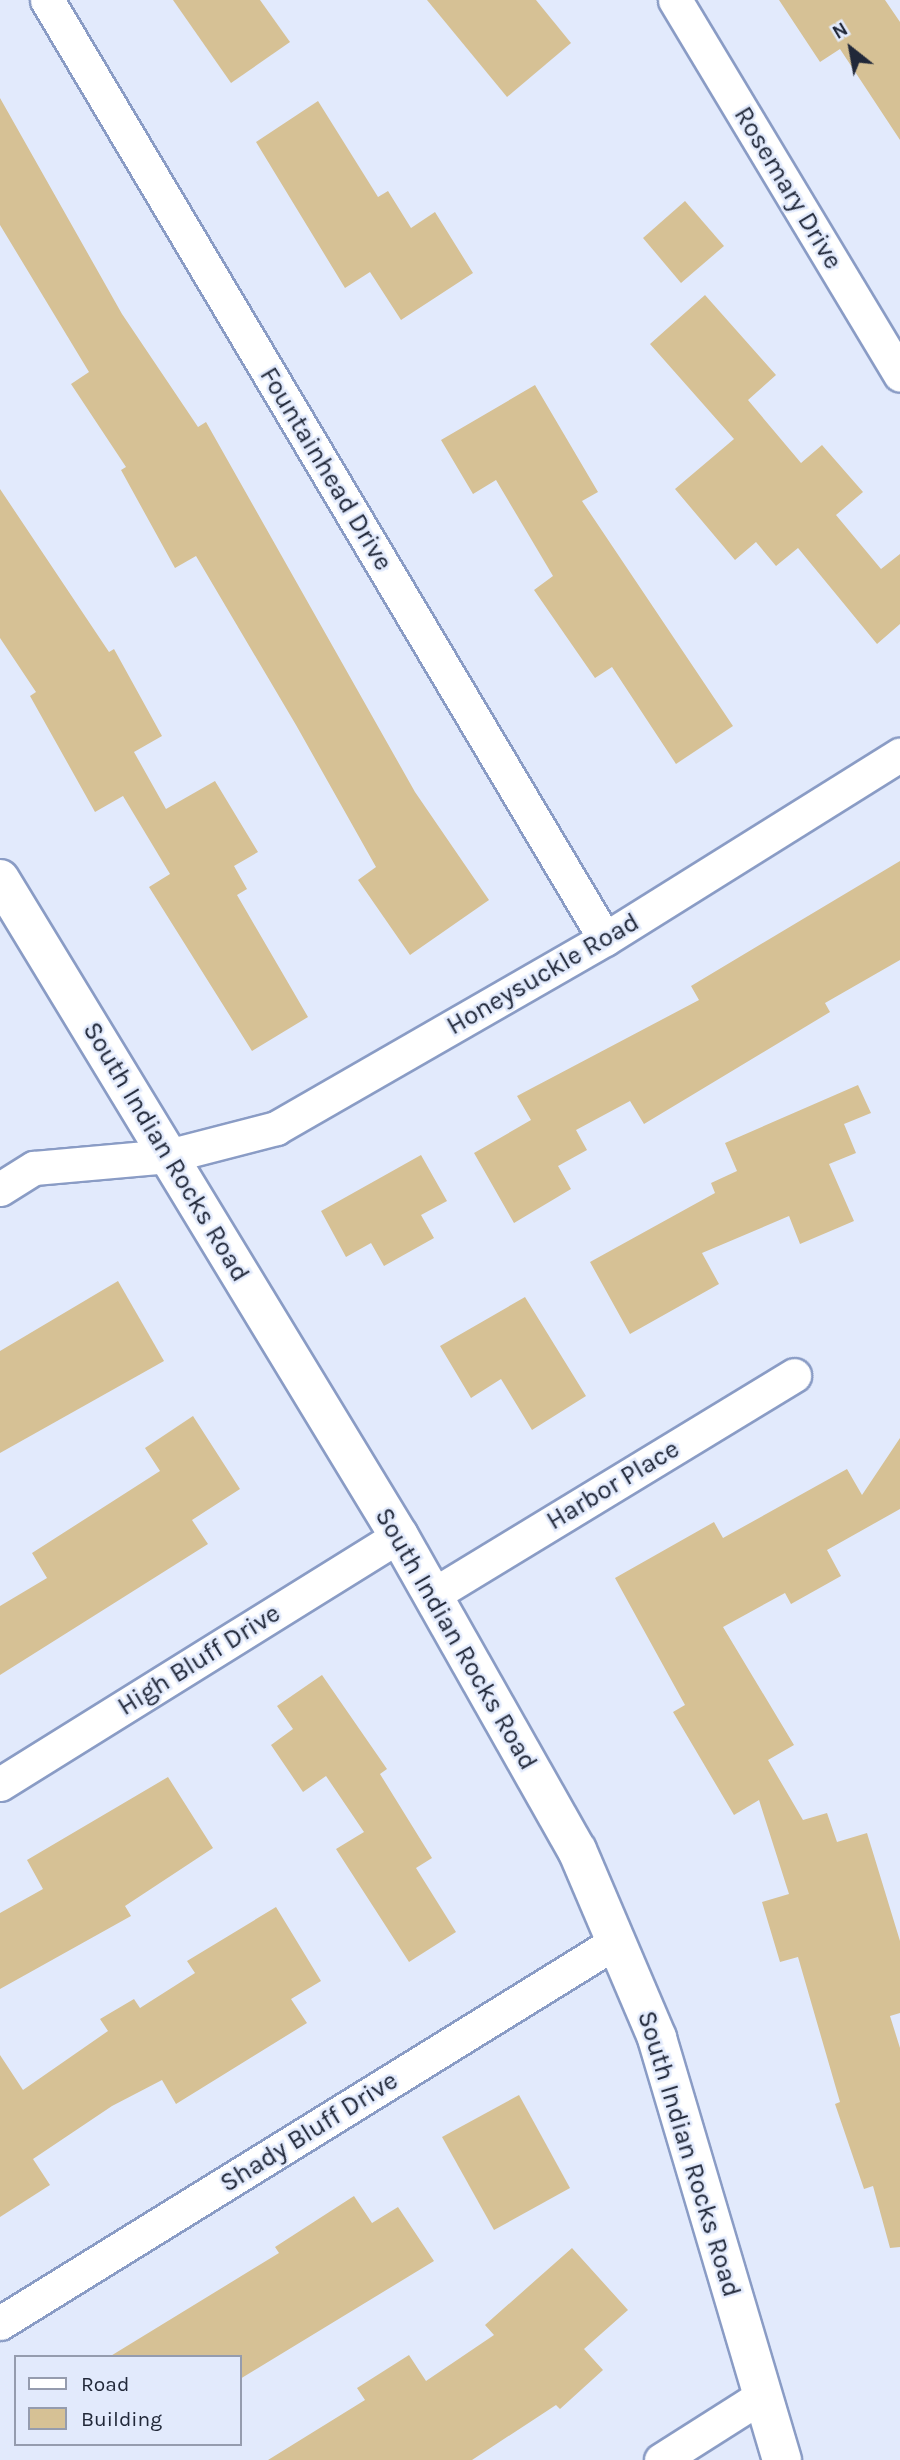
<!DOCTYPE html>
<html>
<head>
<meta charset="utf-8">
<style>
  body { margin:0 }
  #map { position:relative; width:900px; height:2460px; overflow:hidden; background:#e2eafc; font-family:Karla,sans-serif }
  div>[style] { position:absolute }
  [style*='--x'] { left:calc(var(--x)*1px); top:calc(var(--y)*1px); width:calc(var(--w)*1px); rotate:calc(var(--a)*1deg) }
  .building>* { inset:0; background:#d6c195 }
  .roads { filter:drop-shadow(2px 0 #8a9cc5) drop-shadow(-2px 0 #8a9cc5) drop-shadow(0 2px #8a9cc5) drop-shadow(0 -2px #8a9cc5) }
  .minor>* { height:33px; margin:-16.5px; padding:0 16.5px; transform-origin:16.5px; border-radius:16.5px; background:#fff }
  .tertiary>* { height:38px; margin:-19px; padding:0 19px; transform-origin:19px; border-radius:19px; background:#fff }
  span { translate:-50% -50%; white-space:nowrap; text-align:center; line-height:1.15; -webkit-text-stroke:5px #e2eafc; paint-order:stroke }
  .street-label { font-size:26px; color:#212839 }
  .legend { position:absolute; left:14px; top:2355px; width:228px; height:91px; box-sizing:border-box; background:#e2eafc; border:2px solid #959cae; margin:0; padding:9px 12px; list-style:none; font-size:21px; color:#212839 }
  .legend li { display:flex; align-items:center; gap:14px; height:35px }
  .legend b { width:35px; border:2px solid #959cae }
  .north { position:absolute; left:816px; top:14px; width:70px; height:70px; -webkit-text-stroke:5px #e2eafc; paint-order:stroke; rotate:329deg; font-size:19px; font-weight:700; line-height:28px; text-align:center; color:#212839 }
  .north::after { content:''; display:block; margin:auto; width:24px; height:32px; background:#212839; clip-path:polygon(50% 0,100% 100%,50% 72%,0 100%) }
</style>
</head>
<body>
<div id="map">
  <div class="building">
    <i style="clip-path:polygon(173px 0,260px 0,290px 42px,231px 83px)"></i>
    <i style="clip-path:polygon(427px 0,536px 0,571px 43px,507px 97px)"></i>
    <i style="clip-path:polygon(779px 0,885px 0,900px 22px,900px 140px,840px 49px,820px 62px)"></i>
    <i style="clip-path:polygon(0 98px,122px 314px,198px 427px,206px 422px,415px 792px,489px 900px,410px 955px,358px 880px,376px 867px,296px 725px,196px 556px,175px 568px,121px 470px,126px 467px,71px 384px,89px 372px,0 225px)"></i>
    <i style="clip-path:polygon(318px 101px,378px 197px,388px 191px,411px 228px,435px 212px,473px 273px,401px 320px,370px 272px,345px 288px,256px 142px)"></i>
    <i style="clip-path:polygon(685px 201px,724px 246px,681px 283px,643px 238px)"></i>
    <i style="clip-path:polygon(705px 295px,776px 375px,748px 400px,801px 463px,822px 445px,863px 492px,836px 515px,881px 569px,900px 554px,900px 624px,877px 644px,798px 548px,776px 566px,756px 542px,735px 560px,675px 489px,734px 439px,650px 344px)"></i>
    <i style="clip-path:polygon(535px 385px,598px 492px,582px 501px,733px 726px,676px 764px,612px 667px,595px 678px,534px 590px,553px 576px,496px 480px,473px 494px,441px 440px)"></i>
    <i style="clip-path:polygon(0 489px,109px 652px,114px 649px,162px 736px,134px 752px,166px 809px,215px 781px,258px 852px,234px 866px,247px 889px,237px 895px,308px 1017px,252px 1051px,149px 887px,170px 874px,123px 796px,95px 812px,30px 696px,36px 692px,0 638px)"></i>
    <i style="clip-path:polygon(900px 861px,900px 960px,825px 1003px,830px 1012px,644px 1124px,630px 1101px,576px 1130px,587px 1150px,558px 1166px,571px 1189px,514px 1223px,474px 1153px,531px 1120px,517px 1096px,699px 1000px,691px 986px)"></i>
    <i style="clip-path:polygon(858px 1085px,871px 1113px,844px 1124px,856px 1153px,829px 1164px,854px 1221px,800px 1244px,789px 1216px,702px 1253px,719px 1284px,630px 1334px,590px 1262px,715px 1193px,711px 1183px,737px 1171px,725px 1143px)"></i>
    <i style="clip-path:polygon(421px 1155px,447px 1201px,421px 1215px,434px 1238px,384px 1266px,371px 1243px,346px 1257px,321px 1211px)"></i>
    <i style="clip-path:polygon(118px 1281px,164px 1361px,0 1453px,0 1351px)"></i>
    <i style="clip-path:polygon(525px 1297px,586px 1396px,532px 1430px,501px 1379px,471px 1398px,440px 1346px)"></i>
    <i style="clip-path:polygon(193px 1416px,240px 1489px,192px 1520px,208px 1544px,0 1675px,0 1606px,47px 1578px,32px 1553px,160px 1471px,145px 1448px)"></i>
    <i style="clip-path:polygon(900px 1438px,900px 1509px,827px 1550px,841px 1576px,791px 1604px,785px 1593px,723px 1627px,794px 1745px,768px 1760px,803px 1820px,827px 1813px,837px 1842px,867px 1833px,900px 1941px,900px 2013px,890px 2016px,900px 2048px,900px 2247px,890px 2248px,873px 2186px,864px 2189px,835px 2104px,840px 2102px,798px 1957px,780px 1962px,762px 1902px,789px 1894px,759px 1800px,734px 1815px,673px 1712px,685px 1705px,615px 1578px,714px 1522px,723px 1538px,847px 1469px,862px 1495px)"></i>
    <i style="clip-path:polygon(322px 1675px,387px 1769px,380px 1774px,432px 1858px,416px 1868px,456px 1932px,409px 1962px,336px 1849px,364px 1832px,326px 1776px,303px 1792px,271px 1745px,293px 1729px,277px 1706px)"></i>
    <i style="clip-path:polygon(168px 1777px,213px 1848px,125px 1906px,131px 1916px,0 1989px,0 1913px,43px 1889px,27px 1860px)"></i>
    <i style="clip-path:polygon(276px 1907px,321px 1981px,291px 1999px,307px 2023px,176px 2104px,162px 2080px,112px 2106px,33px 2159px,50px 2185px,0 2217px,0 2055px,23px 2090px,108px 2031px,100px 2019px,134px 1999px,140px 2008px,195px 1973px,187px 1961px)"></i>
    <i style="clip-path:polygon(519px 2095px,570px 2188px,494px 2230px,442px 2137px)"></i>
    <i style="clip-path:polygon(354px 2196px,372px 2223px,398px 2207px,434px 2261px,240px 2379px,240px 2357px,109px 2357px,279px 2253px,275px 2247px)"></i>
    <i style="clip-path:polygon(572px 2248px,628px 2310px,584px 2349px,603px 2370px,560px 2409px,556px 2405px,472px 2460px,268px 2460px,365px 2400px,357px 2388px,409px 2355px,426px 2381px,494px 2335px,485px 2325px)"></i>
  </div>
  <div class="roads">
    <div class="minor">
      <i style="--x:47;--y:0;--w:1092;--a:59.28"></i>
      <i style="--x:675;--y:0;--w:437;--a:59"></i>
      <i style="--x:0;--y:1189;--w:40;--a:-32"></i>
      <i style="--x:34;--y:1168;--w:135;--a:-5.1"></i>
      <i style="--x:168;--y:1156;--w:112;--a:-14.5"></i>
      <i style="--x:276;--y:1128;--w:379;--a:-29.9"></i>
      <i style="--x:605;--y:939;--w:348;--a:-32"></i>
      <i style="--x:431;--y:1596;--w:425;--a:-31.3"></i>
      <i style="--x:0;--y:1784;--w:470;--a:-31.9"></i>
      <i style="--x:0;--y:2323;--w:726;--a:-31.76"></i>
      <i style="--x:661;--y:2460;--w:120;--a:-32.4"></i>
    </div>
    <div class="tertiary">
      <i style="--x:0;--y:879;--w:769;--a:58.73"></i>
      <i style="--x:399;--y:1536;--w:361;--a:60.5"></i>
      <i style="--x:577;--y:1850;--w:204;--a:66.9"></i>
      <i style="--x:657;--y:2038;--w:440;--a:73.5"></i>
    </div>
  </div>
  <div class="street-label">
    <span style="left:788px;top:188px;rotate:59deg">Rosemary Drive</span>
    <span style="left:326px;top:469px;rotate:59deg">Fountainhead Drive</span>
    <span style="left:543px;top:974px;rotate:-30deg">Honeysuckle Road</span>
    <span style="left:166px;top:1152px;rotate:59deg">South Indian Rocks Road</span>
    <span style="left:613px;top:1485px;rotate:-31deg">Harbor Place</span>
    <span style="left:456px;top:1639px;rotate:60deg">South Indian Rocks Road</span>
    <span style="left:199px;top:1660px;rotate:-32deg">High Bluff Drive</span>
    <span style="left:309px;top:2132px;rotate:-32deg">Shady Bluff Drive</span>
    <span style="left:689px;top:2154px;rotate:73deg">South Indian Rocks Road</span>
  </div>
  <ul class="legend">
  <li><b style="height:9px;background:#fff"></b>Road</li>
  <li><b style="height:19px;background:#d6c195"></b>Building</li>
  </ul>
  <div class="north">N</div>
</div>
</body>
</html>
